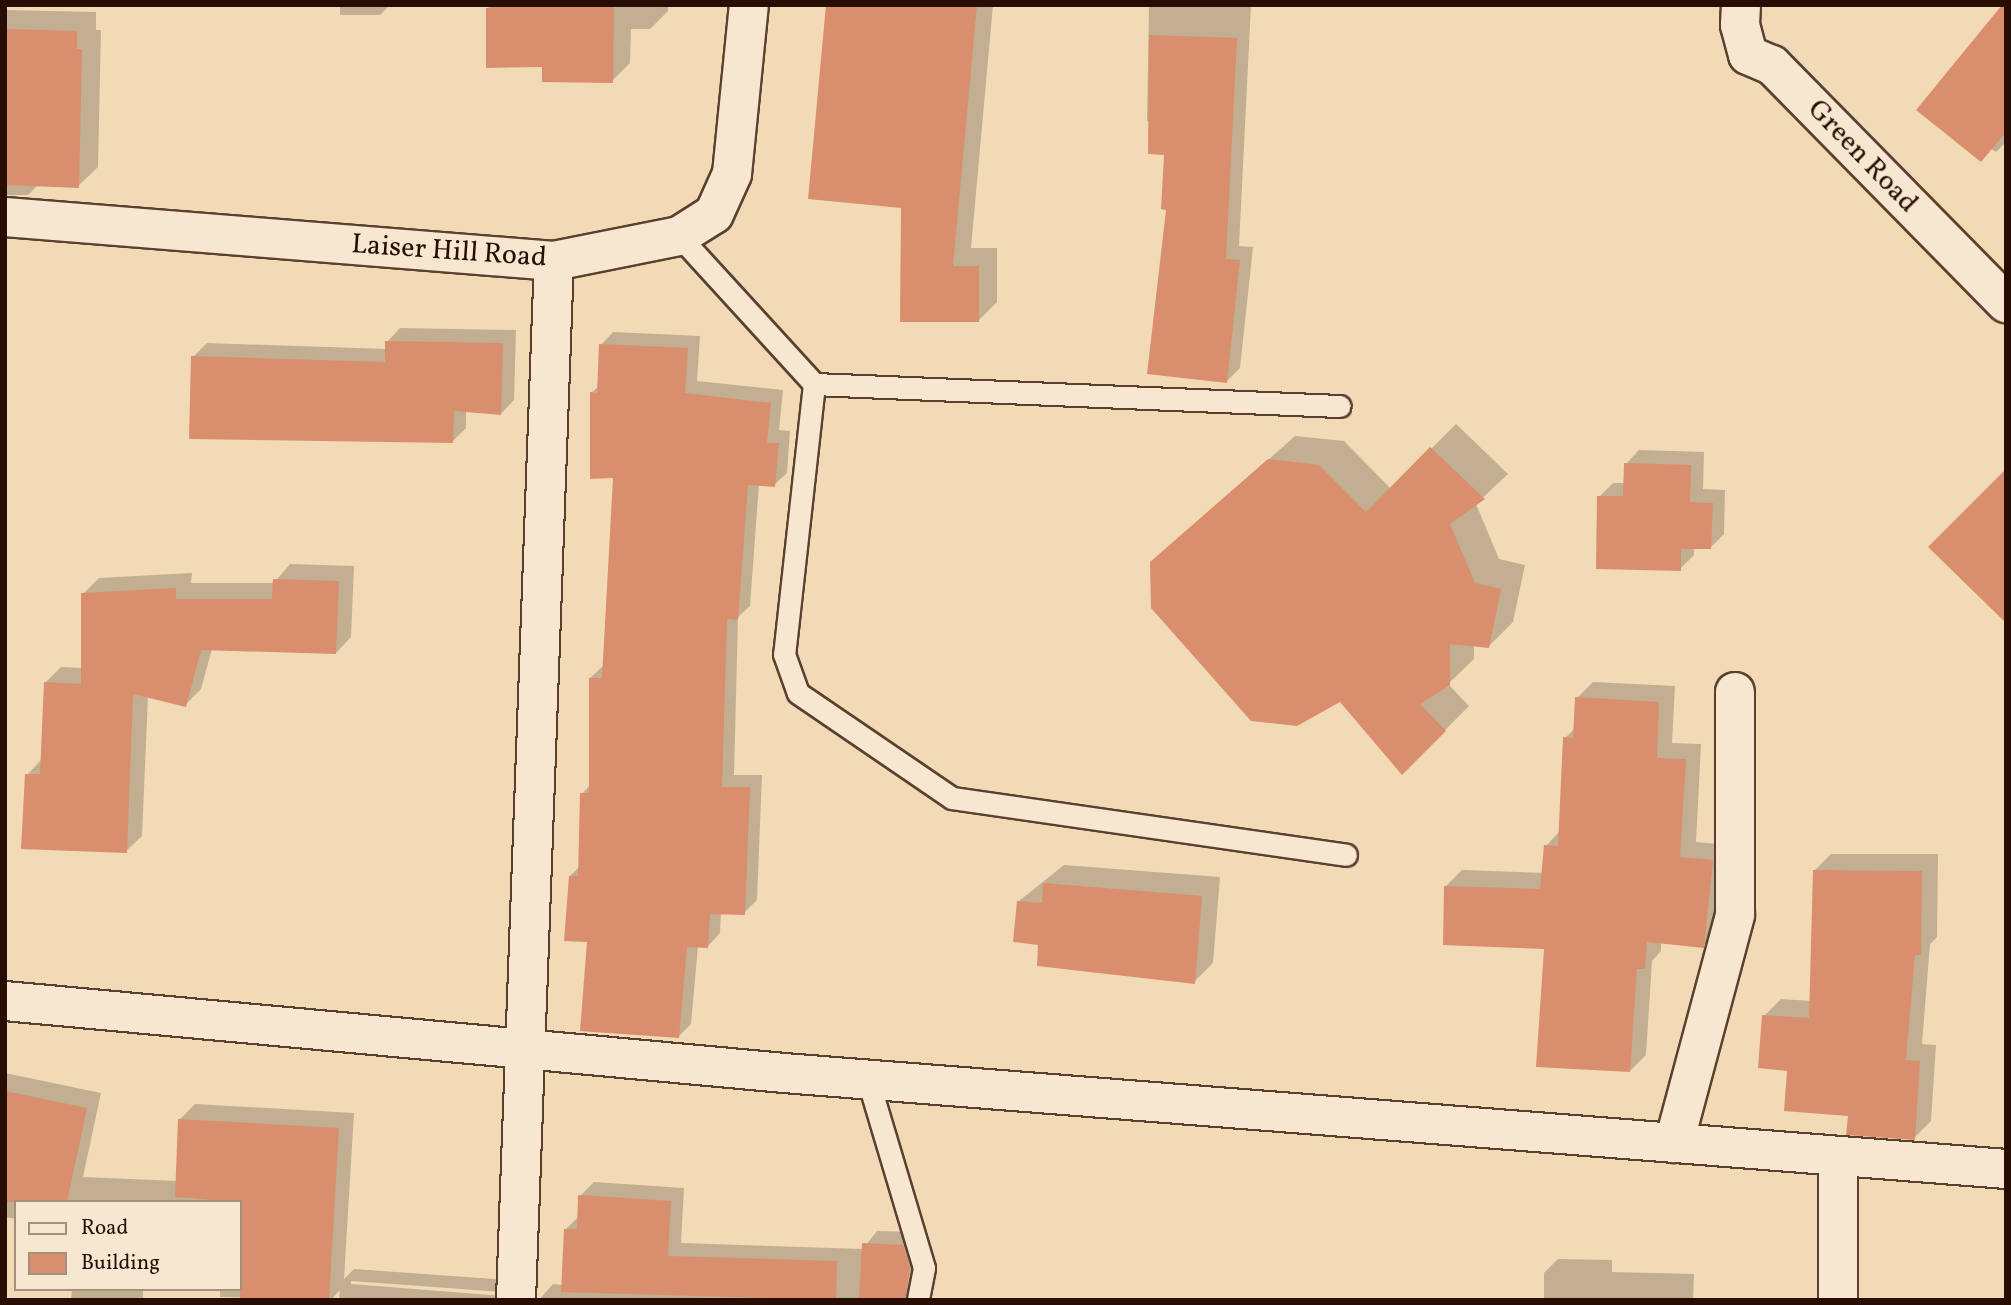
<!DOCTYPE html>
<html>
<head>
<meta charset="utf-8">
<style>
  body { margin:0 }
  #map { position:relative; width:2011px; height:1305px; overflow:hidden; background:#f3dab6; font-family:Vollkorn,serif }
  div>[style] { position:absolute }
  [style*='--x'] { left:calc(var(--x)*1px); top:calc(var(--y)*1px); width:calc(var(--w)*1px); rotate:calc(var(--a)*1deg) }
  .shadow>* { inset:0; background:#0003 }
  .building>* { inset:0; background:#d98e6e }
  .roads { filter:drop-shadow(2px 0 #5b4030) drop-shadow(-2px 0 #5b4030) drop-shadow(0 2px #5b4030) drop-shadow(0 -2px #5b4030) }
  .lane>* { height:21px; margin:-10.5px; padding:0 10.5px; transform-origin:10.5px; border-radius:10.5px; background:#f7e7d0 }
  .street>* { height:38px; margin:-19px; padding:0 19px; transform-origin:19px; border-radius:19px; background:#f7e7d0 }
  span { translate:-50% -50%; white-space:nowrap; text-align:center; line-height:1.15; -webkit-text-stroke:5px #f7e7d0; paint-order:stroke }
  .street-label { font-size:28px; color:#280d04 }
  .frame { position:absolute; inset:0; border:7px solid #280d04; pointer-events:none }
  .legend { position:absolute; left:14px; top:1200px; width:228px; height:91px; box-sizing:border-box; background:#f7e7d0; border:2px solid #a4907e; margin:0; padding:9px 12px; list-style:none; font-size:21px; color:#280d04 }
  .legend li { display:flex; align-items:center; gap:14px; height:35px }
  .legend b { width:35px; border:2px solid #a4907e }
</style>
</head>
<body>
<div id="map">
  <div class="shadow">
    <i style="clip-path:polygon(340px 5px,390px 5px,380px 15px,340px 15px)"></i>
    <i style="clip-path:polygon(491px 5px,668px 5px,668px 11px,650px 29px,631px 29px,630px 63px,612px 81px,544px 65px,488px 8px)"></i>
    <i style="clip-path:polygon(827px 5px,993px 5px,971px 248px,997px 248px,997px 302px,978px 321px,903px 206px)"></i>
    <i style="clip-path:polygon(1149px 5px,1251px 5px,1239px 246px,1253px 247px,1240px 368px,1227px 381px,1168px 208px,1166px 153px,1152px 121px,1147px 121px)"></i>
    <i style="clip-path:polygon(2006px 5px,2006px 142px,1996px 152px,1991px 149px)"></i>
    <i style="clip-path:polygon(5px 10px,96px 12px,96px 30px,101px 30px,98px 167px,78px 186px,38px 185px,28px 195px,5px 195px)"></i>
    <i style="clip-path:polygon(400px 328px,516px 330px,514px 400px,501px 414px,466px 411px,466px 428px,452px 442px,193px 357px,207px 343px,387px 349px,387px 342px)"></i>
    <i style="clip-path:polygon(613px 332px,700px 336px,697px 381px,783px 390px,779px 430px,790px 431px,787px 473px,774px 485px,759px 484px,750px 606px,738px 617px,734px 775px,762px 775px,757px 900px,744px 913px,721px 912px,720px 933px,708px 946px,698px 946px,691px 1024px,679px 1036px,589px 940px,570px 876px,580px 866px,582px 794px,590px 785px,590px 678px,603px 666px,615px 476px,591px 393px,599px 386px,601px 345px)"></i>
    <i style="clip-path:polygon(1456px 424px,1508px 474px,1476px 504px,1499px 559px,1525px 565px,1513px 622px,1489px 646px,1474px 645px,1474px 659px,1448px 684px,1469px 706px,1402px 773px,1340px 700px,1152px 563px,1295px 436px,1344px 441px,1391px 489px)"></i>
    <i style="clip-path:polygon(1639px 450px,1704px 452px,1703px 489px,1725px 490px,1724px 534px,1710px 548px,1694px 548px,1694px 555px,1680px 569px,1599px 497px,1613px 483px,1625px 483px,1626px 464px)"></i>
    <i style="clip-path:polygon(290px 564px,354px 566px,351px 637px,336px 653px,212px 649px,201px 689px,185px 705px,148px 696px,142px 836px,126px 851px,27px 775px,42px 759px,45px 683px,61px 667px,83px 668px,83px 594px,99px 578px,192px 573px,191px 583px,274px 583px)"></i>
    <i style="clip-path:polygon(1593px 682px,1675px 686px,1672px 743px,1701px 744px,1696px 842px,1728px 845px,1719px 930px,1703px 946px,1661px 942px,1661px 951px,1652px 961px,1646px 1055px,1630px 1071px,1545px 947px,1446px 886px,1462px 870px,1543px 873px,1546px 846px,1560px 831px,1565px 738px,1576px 727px,1577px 698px)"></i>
    <i style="clip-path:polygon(1831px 854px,1938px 854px,1937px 937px,1930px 944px,1922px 1044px,1936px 1045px,1931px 1121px,1914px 1138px,1850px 1115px,1788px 1069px,1764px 1016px,1781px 999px,1811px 1001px,1814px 871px)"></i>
    <i style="clip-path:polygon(1064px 865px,1220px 877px,1213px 963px,1194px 982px,1040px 944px,1019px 901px)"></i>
    <i style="clip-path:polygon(evenodd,5px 1073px,101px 1093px,83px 1177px,177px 1181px,180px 1119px,195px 1104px,354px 1113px,344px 1279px,354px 1269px,508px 1280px,514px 1300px,339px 1300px,340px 1290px,331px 1300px,220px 1297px,220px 1289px,240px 1289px,240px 1202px,16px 1202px,16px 1219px,5px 1217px,5px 1073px,351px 1281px,503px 1292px,503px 1296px,351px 1284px,351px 1281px)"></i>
    <i style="clip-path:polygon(594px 1182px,684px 1188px,681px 1243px,863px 1249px,877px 1231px,917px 1232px,919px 1300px,539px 1300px,553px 1284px,563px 1285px,566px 1229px,579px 1216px,580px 1196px)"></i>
    <i style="clip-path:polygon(1558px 1259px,1612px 1260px,1612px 1272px,1694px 1274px,1693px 1300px,1544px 1300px,1544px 1273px)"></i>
    <i style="clip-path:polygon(72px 1289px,143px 1289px,143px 1300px,71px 1300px)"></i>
  </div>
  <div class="building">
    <i style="clip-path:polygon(533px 5px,614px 5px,613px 83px,542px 82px,542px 67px,486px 68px,486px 8px)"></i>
    <i style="clip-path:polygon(826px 5px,977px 5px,953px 266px,979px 266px,979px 322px,900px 322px,901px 208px,808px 199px)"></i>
    <i style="clip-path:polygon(2002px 5px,2006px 5px,2006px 132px,1981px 162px,1916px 110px)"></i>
    <i style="clip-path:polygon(5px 29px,77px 31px,77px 49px,82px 49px,79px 188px,5px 185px)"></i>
    <i style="clip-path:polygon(1149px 35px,1237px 38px,1226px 259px,1240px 260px,1227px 383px,1147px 374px,1166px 210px,1161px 209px,1164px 155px,1148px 154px)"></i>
    <i style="clip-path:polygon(385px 341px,503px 343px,501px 415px,454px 411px,453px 443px,189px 439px,191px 356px,385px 362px)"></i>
    <i style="clip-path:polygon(599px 344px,688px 348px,685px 393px,771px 403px,767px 443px,779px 443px,775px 487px,748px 485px,738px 620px,727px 619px,722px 787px,750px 787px,745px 915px,710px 914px,708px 948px,687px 947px,679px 1038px,580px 1031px,587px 942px,564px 941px,569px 876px,578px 876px,580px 793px,589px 793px,589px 678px,602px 678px,613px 478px,590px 479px,590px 392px,597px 393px)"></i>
    <i style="clip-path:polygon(1430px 447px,1485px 499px,1450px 524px,1475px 583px,1501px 589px,1489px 648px,1450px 644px,1450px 685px,1420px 704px,1446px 731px,1402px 775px,1340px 702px,1297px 726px,1251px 721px,1151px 608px,1150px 562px,1268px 459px,1319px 465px,1366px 512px)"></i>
    <i style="clip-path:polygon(1624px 463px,1691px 465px,1690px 502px,1713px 503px,1711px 549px,1681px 549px,1681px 571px,1596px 569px,1597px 496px,1623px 496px)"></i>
    <i style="clip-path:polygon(2006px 469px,2006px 623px,1928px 547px)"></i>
    <i style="clip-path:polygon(273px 579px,339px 581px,336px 654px,201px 650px,186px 707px,133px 694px,127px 853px,21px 849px,25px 774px,40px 774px,44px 682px,81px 684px,81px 593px,176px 588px,176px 599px,272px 599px)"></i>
    <i style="clip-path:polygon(1575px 697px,1659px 702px,1657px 758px,1686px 759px,1680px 857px,1713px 860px,1704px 948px,1647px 942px,1645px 969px,1637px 969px,1630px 1072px,1536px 1067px,1544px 949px,1443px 945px,1444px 886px,1540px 889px,1544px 845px,1558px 846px,1563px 737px,1573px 738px)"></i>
    <i style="clip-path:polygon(1813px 870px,1922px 871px,1921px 955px,1915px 955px,1906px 1060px,1920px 1061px,1915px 1140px,1846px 1135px,1848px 1116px,1784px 1111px,1787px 1071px,1758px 1068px,1762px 1015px,1809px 1018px)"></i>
    <i style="clip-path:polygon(1043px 883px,1202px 896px,1195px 984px,1037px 966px,1038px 945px,1013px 942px,1017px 901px,1042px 903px)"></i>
    <i style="clip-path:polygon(5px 1091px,87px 1108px,67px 1202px,5px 1202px)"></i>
    <i style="clip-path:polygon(178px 1119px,339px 1128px,329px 1300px,240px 1300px,240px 1202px,175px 1197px)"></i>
    <i style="clip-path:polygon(578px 1195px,671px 1201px,668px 1256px,837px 1261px,836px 1300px,561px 1292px,564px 1229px,577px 1229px)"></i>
    <i style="clip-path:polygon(862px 1243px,903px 1245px,910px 1268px,905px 1300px,859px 1300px)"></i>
  </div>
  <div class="roads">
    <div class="lane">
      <i style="--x:679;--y:236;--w:200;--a:47.6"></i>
      <i style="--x:814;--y:384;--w:526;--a:2.4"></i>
      <i style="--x:814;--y:384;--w:272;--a:96.3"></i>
      <i style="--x:784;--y:654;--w:41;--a:70.3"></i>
      <i style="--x:798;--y:693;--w:186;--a:34.3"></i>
      <i style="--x:952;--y:798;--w:398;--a:8.2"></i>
      <i style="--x:868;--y:1080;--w:196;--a:73.4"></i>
      <i style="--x:924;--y:1268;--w:33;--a:101"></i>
    </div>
    <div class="street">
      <i style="--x:1741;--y:5;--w:20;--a:93"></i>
      <i style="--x:1740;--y:25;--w:31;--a:75"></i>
      <i style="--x:1748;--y:55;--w:26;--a:23"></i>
      <i style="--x:1772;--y:65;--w:334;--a:45.5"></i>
      <i style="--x:5;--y:217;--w:551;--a:4.58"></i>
      <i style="--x:554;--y:261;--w:127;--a:-11.3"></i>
      <i style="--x:679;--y:236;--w:41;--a:-32.2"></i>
      <i style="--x:714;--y:214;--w:44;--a:-65.8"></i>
      <i style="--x:732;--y:174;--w:170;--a:-84.3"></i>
      <i style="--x:5;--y:1001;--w:782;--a:5.28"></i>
      <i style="--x:784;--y:1073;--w:1226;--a:4.49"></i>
      <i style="--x:1674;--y:1143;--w:236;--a:-75"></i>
      <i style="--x:1735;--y:915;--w:223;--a:-90"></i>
      <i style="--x:1838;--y:1156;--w:144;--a:90"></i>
      <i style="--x:516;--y:1300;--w:1040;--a:-87.91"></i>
    </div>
  </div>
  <div class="street-label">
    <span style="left:1862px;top:157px;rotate:46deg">Green Road</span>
    <span style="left:449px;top:252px;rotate:4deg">Laiser Hill Road</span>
  </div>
  <div class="frame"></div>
  <ul class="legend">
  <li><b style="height:9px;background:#f7e7d0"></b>Road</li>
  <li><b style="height:19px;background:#d98e6e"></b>Building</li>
  </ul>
</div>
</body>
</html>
